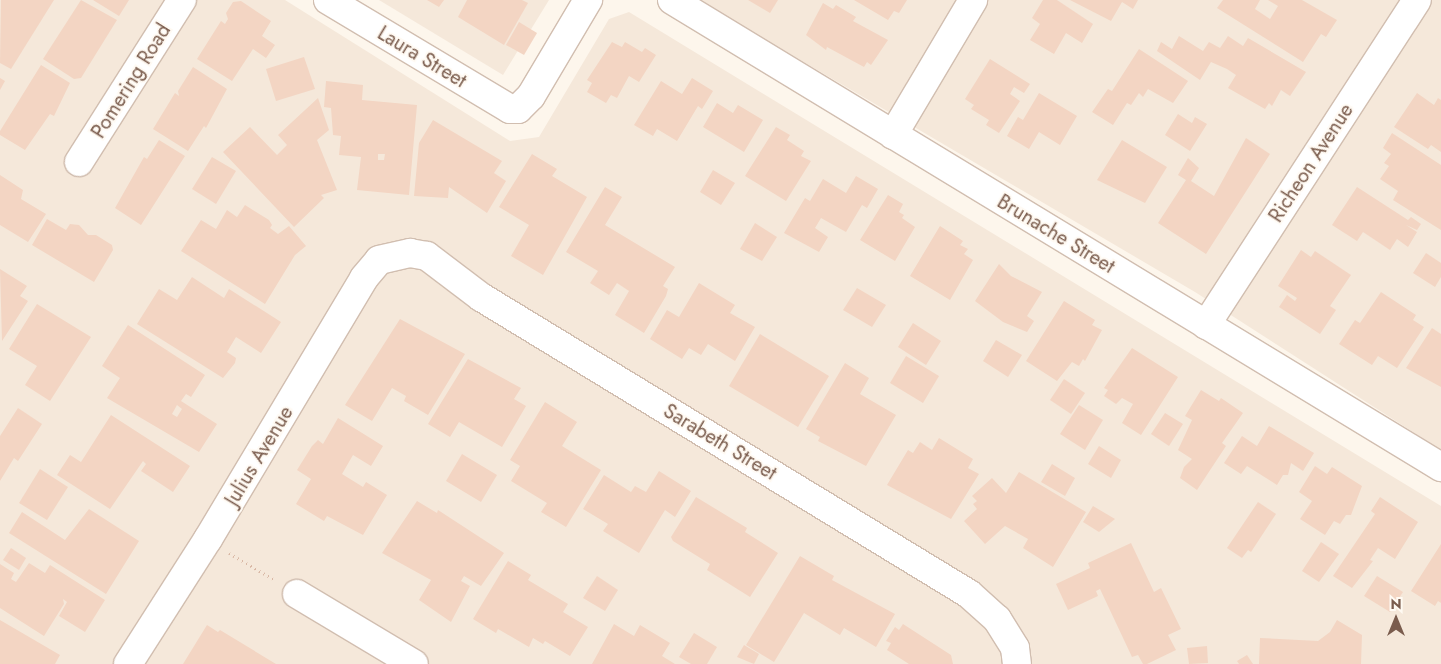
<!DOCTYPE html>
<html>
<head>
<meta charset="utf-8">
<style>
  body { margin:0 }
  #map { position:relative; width:1441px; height:664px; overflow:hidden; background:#fdf6ec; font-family:Jost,sans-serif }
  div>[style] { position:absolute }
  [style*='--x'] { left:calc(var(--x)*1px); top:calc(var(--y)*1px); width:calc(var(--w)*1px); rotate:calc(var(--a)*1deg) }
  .residential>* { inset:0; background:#f5e8da }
  .building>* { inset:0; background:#f3d5c3 }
  .path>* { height:3px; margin-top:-1.5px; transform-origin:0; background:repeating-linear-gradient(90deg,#d9b8a5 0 1px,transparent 0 5px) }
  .roads { filter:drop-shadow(1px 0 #d1beb0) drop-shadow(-1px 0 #d1beb0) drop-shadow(0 1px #d1beb0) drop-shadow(0 -1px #d1beb0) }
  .minor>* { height:28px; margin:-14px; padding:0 14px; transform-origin:14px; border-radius:14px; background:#fff }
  span { translate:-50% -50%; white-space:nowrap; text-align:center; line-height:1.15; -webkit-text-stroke:4px #fffaf3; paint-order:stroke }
  .street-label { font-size:20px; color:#7a5c4d }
  .north { position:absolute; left:1371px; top:594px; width:50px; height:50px; -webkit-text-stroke:4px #fffaf3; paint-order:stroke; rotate:0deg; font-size:14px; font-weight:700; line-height:20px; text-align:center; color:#7a5c4d }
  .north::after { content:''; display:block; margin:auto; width:18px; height:22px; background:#7a5c4d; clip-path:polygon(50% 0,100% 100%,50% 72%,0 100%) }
</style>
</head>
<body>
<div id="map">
  <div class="residential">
    <i style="clip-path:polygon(0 0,285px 0,510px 141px,539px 137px,609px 19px,629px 12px,1441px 506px,1441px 664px,0 664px)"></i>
    <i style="clip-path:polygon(379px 0,549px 0,503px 75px)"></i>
    <i style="clip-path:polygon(698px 0,1441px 0,1441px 450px,1195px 292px)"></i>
  </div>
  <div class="building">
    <i style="clip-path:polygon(1px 0,54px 0,11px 69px,0 63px)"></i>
    <i style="clip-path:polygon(81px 0,117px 20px,81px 78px,74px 79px,43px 59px)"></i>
    <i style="clip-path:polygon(93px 0,129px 0,119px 16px)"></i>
    <i style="clip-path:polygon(427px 0,444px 0,439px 7px)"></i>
    <i style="clip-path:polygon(467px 0,522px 0,528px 3px,504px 45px,458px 17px)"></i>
    <i style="clip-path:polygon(748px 0,778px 0,770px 13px)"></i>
    <i style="clip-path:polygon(854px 0,907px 0,899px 13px,894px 11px,888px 20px)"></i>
    <i style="clip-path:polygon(1043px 0,1057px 0,1093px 24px,1082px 43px,1066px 33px,1054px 54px,1030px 40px,1040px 24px,1032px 18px)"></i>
    <i style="clip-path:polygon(1070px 0,1138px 0,1133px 9px,1122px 2px,1111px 21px)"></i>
    <i style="clip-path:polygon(1223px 0,1260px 0,1255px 9px,1270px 19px,1278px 6px,1268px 0,1302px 0,1337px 20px,1326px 37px,1321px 34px,1303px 62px,1217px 8px)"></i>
    <i style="clip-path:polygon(241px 1px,271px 21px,262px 36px,275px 45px,266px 58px,253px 49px,232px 81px,197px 59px,221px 21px,225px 24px,228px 19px,226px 13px,233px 2px)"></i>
    <i style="clip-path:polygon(823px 3px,833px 9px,836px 5px,856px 17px,853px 21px,888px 40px,871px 65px,867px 62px,864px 67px,827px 47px,826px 50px,806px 35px)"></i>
    <i style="clip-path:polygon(519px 22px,537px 33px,524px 55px,506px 45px)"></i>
    <i style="clip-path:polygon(1179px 36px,1203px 51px,1209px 42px,1220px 48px,1228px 36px,1243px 46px,1248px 38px,1306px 72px,1290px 96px,1281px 90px,1272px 106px,1269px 103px,1265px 109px,1228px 88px,1236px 75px,1227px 69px,1211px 62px,1200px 80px,1157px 51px,1161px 42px,1172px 49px)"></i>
    <i style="clip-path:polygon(612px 42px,622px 47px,625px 42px,642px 52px,645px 48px,656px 55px,639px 82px,629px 76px,617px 98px,611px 95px,606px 103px,587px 92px,592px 83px,587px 80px)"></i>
    <i style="clip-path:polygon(1139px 49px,1188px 81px,1173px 103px,1148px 89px,1143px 97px,1139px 93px,1131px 105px,1127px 103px,1113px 125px,1092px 112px,1108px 89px,1112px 91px)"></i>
    <i style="clip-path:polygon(304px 57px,315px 89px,276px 101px,266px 69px)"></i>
    <i style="clip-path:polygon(990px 59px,1030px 84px,1024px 93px,1014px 87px,1010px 94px,1020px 101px,999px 133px,986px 125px,989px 120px,971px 109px,974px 105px,965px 99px)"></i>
    <i style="clip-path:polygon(41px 65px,70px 83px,54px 116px,50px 114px,25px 150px,0 135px,0 131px)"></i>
    <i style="clip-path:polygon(193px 67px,227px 89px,206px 128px,204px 126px,188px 151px,153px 129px,175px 93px,179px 96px,178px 91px)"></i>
    <i style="clip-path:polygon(0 78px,5px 81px,0 90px)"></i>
    <i style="clip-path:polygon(692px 78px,713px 91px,702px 109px,698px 106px,677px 141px,657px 129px,653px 136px,634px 125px,661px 81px,682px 94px)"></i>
    <i style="clip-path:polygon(evenodd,326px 81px,363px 85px,362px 100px,417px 105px,409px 195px,357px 190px,361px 157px,339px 155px,341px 136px,333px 135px,331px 108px,324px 107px,326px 81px,378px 154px,385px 154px,384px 160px,378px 160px,378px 154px)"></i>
    <i style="clip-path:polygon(1039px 93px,1077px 116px,1060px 145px,1039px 132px,1029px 149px,1007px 136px,1018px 117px,1023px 120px)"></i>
    <i style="clip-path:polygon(1417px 93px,1434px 105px,1438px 98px,1441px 100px,1441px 152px,1431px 145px,1428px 149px,1394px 127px)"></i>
    <i style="clip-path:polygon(318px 98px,329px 130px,317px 140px,337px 190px,321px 195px,324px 198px,294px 227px,223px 152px,250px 127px,277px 155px,287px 145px,278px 135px)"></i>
    <i style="clip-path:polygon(717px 103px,733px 113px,738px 105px,763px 120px,744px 152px,703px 127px)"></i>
    <i style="clip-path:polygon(1178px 114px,1192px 123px,1195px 117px,1207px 124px,1190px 151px,1165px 135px)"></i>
    <i style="clip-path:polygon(433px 120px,502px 161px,494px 173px,506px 181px,487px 213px,449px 187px,448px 198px,414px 196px,419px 143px)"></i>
    <i style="clip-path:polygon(776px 127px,790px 135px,787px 140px,804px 151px,801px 156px,811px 161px,786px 201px,745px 176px)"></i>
    <i style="clip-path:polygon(1392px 133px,1441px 165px,1441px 230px,1393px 200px,1398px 191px,1380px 179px,1389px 166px,1384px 163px,1391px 154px,1383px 148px)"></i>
    <i style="clip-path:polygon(1246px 138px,1270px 154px,1206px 254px,1158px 223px,1186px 180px,1178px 175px,1188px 158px,1199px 168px,1191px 181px,1214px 196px)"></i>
    <i style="clip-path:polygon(159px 140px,185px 156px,141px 225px,115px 208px,144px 157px,147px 159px)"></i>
    <i style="clip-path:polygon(1122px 140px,1167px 167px,1145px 203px,1097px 180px)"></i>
    <i style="clip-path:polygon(532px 154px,557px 169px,552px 176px,587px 197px,543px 275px,511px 256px,529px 225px,499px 207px)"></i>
    <i style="clip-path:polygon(212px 157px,236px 171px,216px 204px,192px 189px)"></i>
    <i style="clip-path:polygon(713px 170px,735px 183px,721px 205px,700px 192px)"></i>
    <i style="clip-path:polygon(0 175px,23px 190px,21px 199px,46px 214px,28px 242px,0 225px)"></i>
    <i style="clip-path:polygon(856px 176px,878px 189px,867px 208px,862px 205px,846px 232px,821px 218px,815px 228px,828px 237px,819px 252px,784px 233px,805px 198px,810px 201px,823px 179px,846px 193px)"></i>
    <i style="clip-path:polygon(605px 187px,622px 197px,605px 225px,675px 267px,663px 286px,668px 289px,666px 296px,644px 333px,615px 315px,629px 291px,617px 283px,609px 295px,590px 283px,598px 271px,566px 252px)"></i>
    <i style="clip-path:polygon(1357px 187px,1408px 220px,1411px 217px,1421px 224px,1417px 230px,1406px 225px,1417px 232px,1408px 247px,1397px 239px,1390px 250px,1363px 232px,1357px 241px,1332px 225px)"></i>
    <i style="clip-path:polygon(888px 195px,903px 204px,899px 212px,904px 215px,902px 218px,915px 227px,895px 261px,860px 240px)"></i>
    <i style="clip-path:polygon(245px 205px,269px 220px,272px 225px,270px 228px,278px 234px,289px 226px,306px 246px,295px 255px,265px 304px,181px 251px,201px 220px,216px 229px,227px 210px,237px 217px)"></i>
    <i style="clip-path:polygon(47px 219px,66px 230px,70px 224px,79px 225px,88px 235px,96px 235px,112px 245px,113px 250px,94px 282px,32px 245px)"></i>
    <i style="clip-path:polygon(755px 223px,777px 237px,762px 261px,740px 249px)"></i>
    <i style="clip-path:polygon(940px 226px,963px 241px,960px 245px,968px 249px,964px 254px,973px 260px,950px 300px,910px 276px)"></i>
    <i style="clip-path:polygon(1301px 250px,1311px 257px,1315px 251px,1351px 275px,1330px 306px,1336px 310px,1320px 334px,1279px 307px,1287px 295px,1295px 301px,1297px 298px,1278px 286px)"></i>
    <i style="clip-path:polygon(1426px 253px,1441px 263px,1441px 277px,1435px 287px,1413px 273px)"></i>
    <i style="clip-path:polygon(999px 264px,1011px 276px,1042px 292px,1027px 316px,1034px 321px,1027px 332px,1003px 322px,975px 301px)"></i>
    <i style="clip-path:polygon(0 269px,27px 286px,20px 296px,28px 301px,2px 341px)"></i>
    <i style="clip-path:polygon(192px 277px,224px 298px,229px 289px,281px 322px,261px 353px,236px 337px,227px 352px,236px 358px,235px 363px,223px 378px,137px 324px,159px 289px,177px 300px)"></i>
    <i style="clip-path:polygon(699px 283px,735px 305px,730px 313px,755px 327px,735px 361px,708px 344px,701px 355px,689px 348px,682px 359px,650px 339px,667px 310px,679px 317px)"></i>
    <i style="clip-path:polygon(857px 288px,886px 305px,872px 327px,843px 310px)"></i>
    <i style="clip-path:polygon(1381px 292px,1416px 315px,1413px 320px,1424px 327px,1397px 368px,1378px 356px,1372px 365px,1339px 344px,1355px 320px,1360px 323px)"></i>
    <i style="clip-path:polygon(1064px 301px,1095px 320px,1092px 325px,1102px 330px,1085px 361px,1083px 359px,1079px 366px,1072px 362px,1057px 381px,1026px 361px)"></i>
    <i style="clip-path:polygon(37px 304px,91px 337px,50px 401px,25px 385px,37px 366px,9px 349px)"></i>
    <i style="clip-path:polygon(400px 319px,465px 354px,428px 415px,404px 401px,406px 396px,392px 388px,372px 421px,345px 405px)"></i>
    <i style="clip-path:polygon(913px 323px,941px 341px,926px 365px,898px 347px)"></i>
    <i style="clip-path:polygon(evenodd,128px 325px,205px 375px,191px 397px,186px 394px,181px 401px,217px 424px,199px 452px,107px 398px,120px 378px,102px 366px,128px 325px,177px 405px,182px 409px,177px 417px,172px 414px,177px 405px)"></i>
    <i style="clip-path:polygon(1432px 328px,1441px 334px,1441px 387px,1406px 368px)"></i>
    <i style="clip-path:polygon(760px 334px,829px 376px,798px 427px,729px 386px)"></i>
    <i style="clip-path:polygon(996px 340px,1022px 355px,1008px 377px,983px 361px)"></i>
    <i style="clip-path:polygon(1132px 348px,1178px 377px,1141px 435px,1122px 423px,1133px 404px,1122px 398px,1116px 404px,1104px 396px,1108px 390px,1104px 388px)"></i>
    <i style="clip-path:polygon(906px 356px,939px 376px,923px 403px,890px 383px)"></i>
    <i style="clip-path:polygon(468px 359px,521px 388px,514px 399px,526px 406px,502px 447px,459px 422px,450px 437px,428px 424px)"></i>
    <i style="clip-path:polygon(845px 363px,869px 378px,860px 394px,896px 415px,866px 466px,818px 441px,820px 437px,806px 429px)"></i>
    <i style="clip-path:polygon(1064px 379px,1085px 393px,1071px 414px,1050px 400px)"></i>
    <i style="clip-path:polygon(1201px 390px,1219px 401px,1221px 398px,1243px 413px,1222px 443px,1226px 446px,1197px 490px,1180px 478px,1184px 467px,1192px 459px,1178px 450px,1192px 420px,1185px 416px)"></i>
    <i style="clip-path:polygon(545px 402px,577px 422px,562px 446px,601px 470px,566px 527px,541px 512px,547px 503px,511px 481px,520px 466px,510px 460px)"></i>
    <i style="clip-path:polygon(1079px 405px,1103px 420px,1085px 450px,1060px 434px)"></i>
    <i style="clip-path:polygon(18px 408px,42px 424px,18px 461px,14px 458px,0 481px,0 436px)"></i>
    <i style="clip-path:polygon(1165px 413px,1183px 424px,1169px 446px,1151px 434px)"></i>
    <i style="clip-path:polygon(111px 415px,190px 466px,173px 492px,141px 471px,146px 464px,143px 461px,110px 509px,57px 475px,70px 455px,81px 462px)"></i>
    <i style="clip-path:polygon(338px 418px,383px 446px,371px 466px,353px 455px,342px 474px,363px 487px,366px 482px,387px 495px,363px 535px,327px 516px,324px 521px,296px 504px,311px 479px,297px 470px,312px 446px,318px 440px,323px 444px)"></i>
    <i style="clip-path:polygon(1269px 426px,1314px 453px,1303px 471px,1291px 463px,1288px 475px,1283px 475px,1277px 485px,1247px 466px,1241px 474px,1224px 463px,1242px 436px,1257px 446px)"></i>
    <i style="clip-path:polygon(939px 438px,973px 459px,968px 468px,979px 474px,951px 519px,887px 485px,908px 450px,913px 453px,920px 442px,932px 450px)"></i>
    <i style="clip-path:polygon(1099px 446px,1121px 460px,1111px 478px,1088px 464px)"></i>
    <i style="clip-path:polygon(462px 454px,497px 475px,481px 502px,446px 481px)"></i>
    <i style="clip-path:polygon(1052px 464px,1075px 478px,1065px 496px,1041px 482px)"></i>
    <i style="clip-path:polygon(1315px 466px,1327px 474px,1332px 467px,1362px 486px,1351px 515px,1346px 515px,1340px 524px,1334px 521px,1325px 535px,1300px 519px,1312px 501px,1299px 492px)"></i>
    <i style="clip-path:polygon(40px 469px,68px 487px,47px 520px,19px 503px)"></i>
    <i style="clip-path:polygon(659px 471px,691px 491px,675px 517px,665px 510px,639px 553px,603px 531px,608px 524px,583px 509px,604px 475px,631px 492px,635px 486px,646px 492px)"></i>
    <i style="clip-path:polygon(1019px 472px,1086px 512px,1053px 567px,1023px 548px,1028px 539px,1005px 526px,985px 544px,964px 521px,977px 509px,973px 504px,977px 501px,972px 496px,992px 478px,1006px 493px)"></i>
    <i style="clip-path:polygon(696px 497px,747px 528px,745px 532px,778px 553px,750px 597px,707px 570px,710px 564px,673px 541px,671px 537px)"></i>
    <i style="clip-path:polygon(1380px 497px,1418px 522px,1395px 559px,1378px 548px,1370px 560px,1373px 561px,1352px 588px,1333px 576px,1375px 514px,1371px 511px)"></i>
    <i style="clip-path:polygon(417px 501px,437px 513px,438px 510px,504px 553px,481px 586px,464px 576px,461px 581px,470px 586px,451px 622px,419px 600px,431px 580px,382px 553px)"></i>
    <i style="clip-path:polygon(1258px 502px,1276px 514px,1251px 552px,1248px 550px,1242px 558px,1227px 548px)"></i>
    <i style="clip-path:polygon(1093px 506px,1115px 519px,1099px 532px,1083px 522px)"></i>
    <i style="clip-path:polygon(89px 509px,139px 541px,106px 594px,9px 533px,22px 512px,65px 540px)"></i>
    <i style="clip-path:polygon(1321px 542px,1339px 554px,1319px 582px,1302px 571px)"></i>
    <i style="clip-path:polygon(1131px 543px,1154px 592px,1161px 588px,1181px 629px,1168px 635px,1176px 650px,1147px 664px,1143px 664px,1138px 655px,1132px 657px,1100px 589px,1096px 591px,1098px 596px,1068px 610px,1056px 584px,1090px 568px,1088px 563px)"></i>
    <i style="clip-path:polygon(1441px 544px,1441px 603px,1438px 601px,1435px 606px,1411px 591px)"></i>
    <i style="clip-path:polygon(11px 548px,26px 558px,19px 570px,3px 560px)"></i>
    <i style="clip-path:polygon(800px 556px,834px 576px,832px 580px,895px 614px,876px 647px,844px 628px,840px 635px,804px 613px,774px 662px,746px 645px)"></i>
    <i style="clip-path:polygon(508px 561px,531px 575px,528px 580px,568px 604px,563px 612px,588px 627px,570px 656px,545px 641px,543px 644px,533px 638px,529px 647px,498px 629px,496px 633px,473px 619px)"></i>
    <i style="clip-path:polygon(29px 563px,45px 573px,50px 565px,105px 600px,85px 632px,59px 616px,67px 602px,63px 599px,64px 604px,44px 636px,0 608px,0 564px,14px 573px,11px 579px,16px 582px)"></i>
    <i style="clip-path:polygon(597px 576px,618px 590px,605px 611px,583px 598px)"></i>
    <i style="clip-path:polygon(1377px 576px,1403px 592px,1390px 612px,1364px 596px)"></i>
    <i style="clip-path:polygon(0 620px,60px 655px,55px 664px,0 664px)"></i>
    <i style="clip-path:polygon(1337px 620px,1362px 635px,1361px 664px,1259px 664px,1260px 638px,1318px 641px,1330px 632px)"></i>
    <i style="clip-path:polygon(614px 624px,634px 636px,640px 625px,670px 643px,662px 656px,675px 664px,592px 664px)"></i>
    <i style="clip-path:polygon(903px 624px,951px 655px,953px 664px,909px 664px,887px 650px,891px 643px,886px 641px,895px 627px,899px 630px)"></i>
    <i style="clip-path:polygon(207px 625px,218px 632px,220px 630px,276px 664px,183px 664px)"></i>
    <i style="clip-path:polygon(694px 633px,717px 647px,707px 664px,691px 664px,679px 657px)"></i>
    <i style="clip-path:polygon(744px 645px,759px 654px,754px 664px,737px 657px)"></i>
    <i style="clip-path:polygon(1207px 646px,1208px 663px,1189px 664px,1187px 648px)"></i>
    <i style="clip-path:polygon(1247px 655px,1253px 664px,1239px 664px,1237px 661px)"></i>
  </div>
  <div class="path">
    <i style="--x:229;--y:553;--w:53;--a:30.4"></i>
  </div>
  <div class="roads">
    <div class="minor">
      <i style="--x:328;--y:0;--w:212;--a:30.9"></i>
      <i style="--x:510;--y:109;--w:8;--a:0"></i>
      <i style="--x:518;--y:109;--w:18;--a:-45"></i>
      <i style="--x:531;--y:96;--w:112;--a:-59.3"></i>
      <i style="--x:672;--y:0;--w:900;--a:31.27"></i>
      <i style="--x:893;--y:135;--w:157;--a:-59.3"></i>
      <i style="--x:79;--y:162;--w:192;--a:-57.6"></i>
      <i style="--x:1206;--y:325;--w:387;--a:-57"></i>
      <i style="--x:297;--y:594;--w:136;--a:30.9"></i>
      <i style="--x:128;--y:664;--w:148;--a:-57.4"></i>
      <i style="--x:208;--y:539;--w:304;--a:-59.1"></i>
      <i style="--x:364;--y:278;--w:23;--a:-50"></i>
      <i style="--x:379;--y:260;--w:32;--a:-13"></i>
      <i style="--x:410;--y:253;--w:17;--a:10"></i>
      <i style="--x:427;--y:256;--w:68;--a:37.2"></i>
      <i style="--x:481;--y:297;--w:571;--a:31.32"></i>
      <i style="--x:969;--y:594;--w:38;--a:42"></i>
      <i style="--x:997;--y:619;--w:34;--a:58"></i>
      <i style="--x:1015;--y:648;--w:16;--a:83"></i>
    </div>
  </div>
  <div class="street-label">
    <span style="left:422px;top:57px;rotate:31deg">Laura Street</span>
    <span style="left:131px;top:81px;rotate:-58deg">Pomering Road</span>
    <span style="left:1311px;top:163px;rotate:-57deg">Richeon Avenue</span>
    <span style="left:1056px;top:234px;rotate:31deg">Brunache Street</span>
    <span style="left:720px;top:442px;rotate:31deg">Sarabeth Street</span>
    <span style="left:259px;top:456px;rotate:-59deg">Julius Avenue</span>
  </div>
  <div class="north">N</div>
</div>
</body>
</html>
